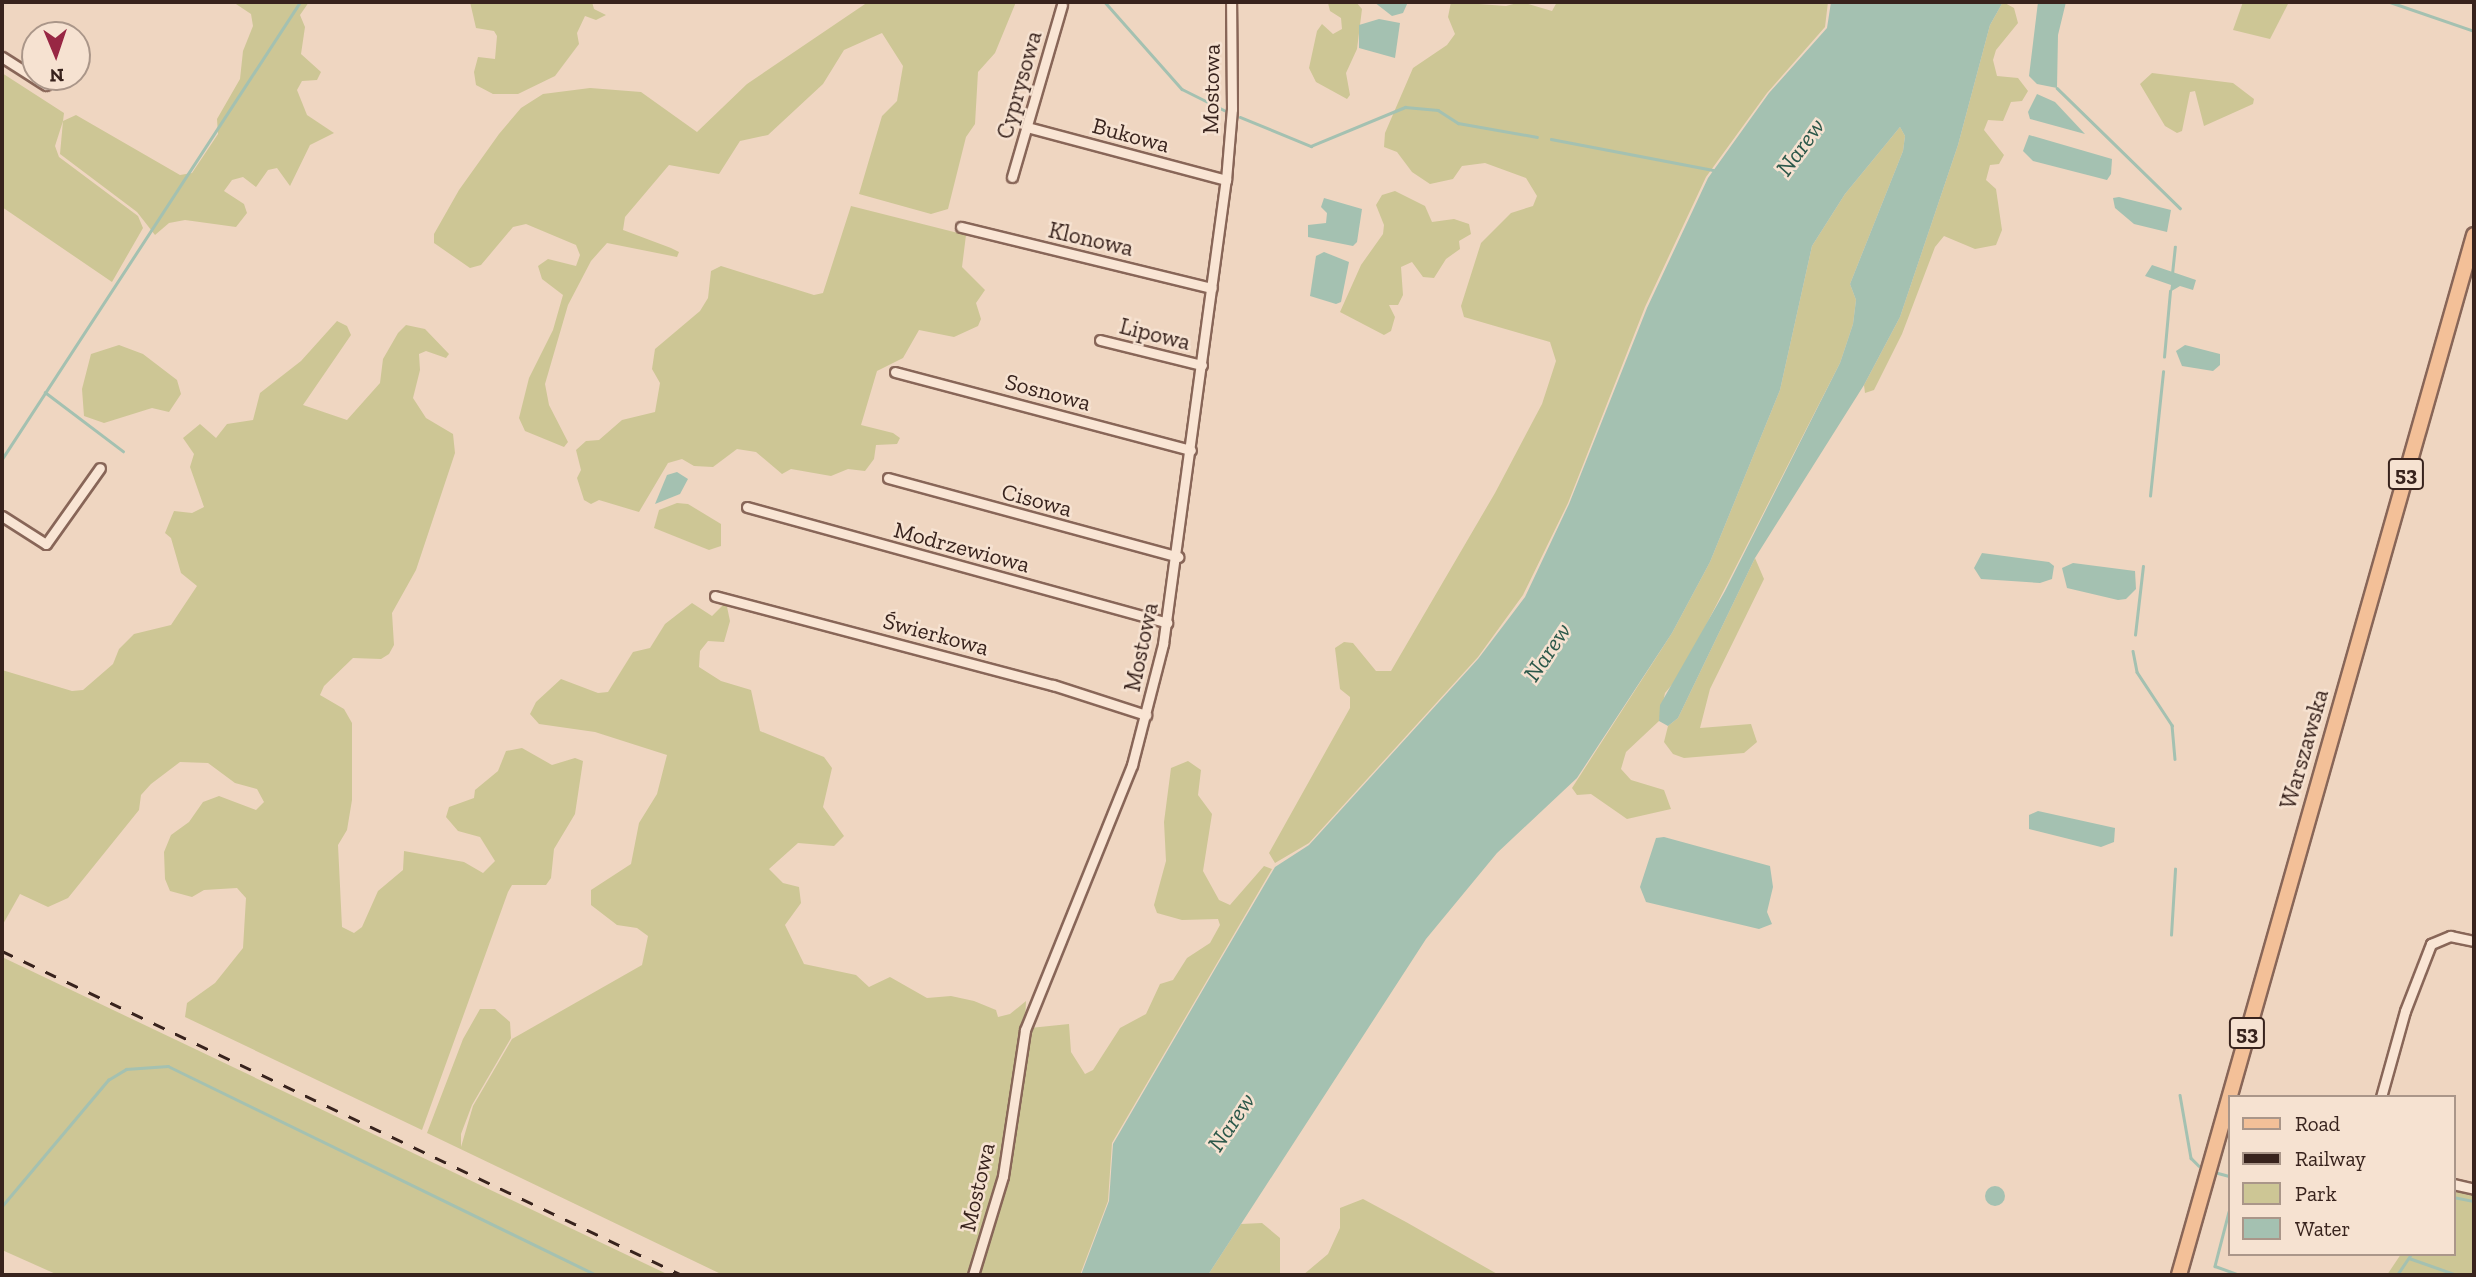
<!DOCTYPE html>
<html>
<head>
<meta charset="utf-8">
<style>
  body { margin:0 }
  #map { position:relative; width:2476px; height:1277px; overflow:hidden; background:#efd6c1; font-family:"Zilla Slab",serif }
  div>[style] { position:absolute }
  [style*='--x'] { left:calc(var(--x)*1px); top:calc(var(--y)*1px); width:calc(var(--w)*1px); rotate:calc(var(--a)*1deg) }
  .green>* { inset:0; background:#cdc695 }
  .water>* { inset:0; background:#a4c1b1 }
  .round { border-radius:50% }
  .stream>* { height:2.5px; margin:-1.25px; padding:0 1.25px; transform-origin:1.25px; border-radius:1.25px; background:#a4c1b1 }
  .roads { filter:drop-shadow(2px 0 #886658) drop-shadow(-2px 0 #886658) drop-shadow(0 2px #886658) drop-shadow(0 -2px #886658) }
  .street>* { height:9px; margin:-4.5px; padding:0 4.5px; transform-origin:4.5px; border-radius:4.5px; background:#f9e5d4 }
  .primary>* { height:14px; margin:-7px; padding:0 7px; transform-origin:7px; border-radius:7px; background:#f3c098 }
  .rail>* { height:2.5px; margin-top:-1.25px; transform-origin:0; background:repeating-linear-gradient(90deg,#38231d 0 12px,transparent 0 24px) }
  span { translate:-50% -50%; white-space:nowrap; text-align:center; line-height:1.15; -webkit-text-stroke:5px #f6e2d1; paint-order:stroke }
  .shield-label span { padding:2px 5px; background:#f6e2d1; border:2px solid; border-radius:5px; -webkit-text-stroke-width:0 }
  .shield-label { font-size:21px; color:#38231d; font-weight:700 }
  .street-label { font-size:23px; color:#38231d }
  .water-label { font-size:24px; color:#2c584a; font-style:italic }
  .frame { position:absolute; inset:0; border:4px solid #38231d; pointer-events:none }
  .legend { position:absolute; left:2228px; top:1095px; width:228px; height:161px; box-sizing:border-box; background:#f6e2d1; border:2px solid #aa9689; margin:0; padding:9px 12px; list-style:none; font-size:21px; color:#38231d }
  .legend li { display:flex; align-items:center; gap:14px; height:35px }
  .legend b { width:35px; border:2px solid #aa9689 }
  .north { position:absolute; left:21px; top:21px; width:70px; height:70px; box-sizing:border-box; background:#f6e2d1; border:2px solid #aa9689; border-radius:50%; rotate:178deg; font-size:19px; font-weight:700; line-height:28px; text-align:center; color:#38231d }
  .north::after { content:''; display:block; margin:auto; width:24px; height:32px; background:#982744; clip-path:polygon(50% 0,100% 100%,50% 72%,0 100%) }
</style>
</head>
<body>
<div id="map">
  <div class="green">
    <i style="clip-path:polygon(233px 2px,309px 2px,300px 15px,305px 27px,301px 54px,321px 72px,317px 80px,302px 81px,297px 90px,307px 115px,334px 133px,310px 145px,290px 186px,277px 168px,268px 170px,256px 187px,243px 177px,232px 180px,224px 191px,244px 204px,247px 213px,236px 227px,185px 220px,169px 223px,155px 235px,137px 212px,60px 154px,63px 121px,55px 146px,59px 157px,138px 216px,143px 228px,112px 282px,2px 207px,2px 73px,64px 113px,63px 121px,76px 115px,180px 175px,192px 173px,218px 134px,217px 119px,240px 79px,243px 51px,253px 26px,251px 14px)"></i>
    <i style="clip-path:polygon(470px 2px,592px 2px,594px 9px,606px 15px,596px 20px,585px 16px,577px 33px,579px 44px,555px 76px,518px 94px,493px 94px,476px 85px,474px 72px,478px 57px,495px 59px,497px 36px,494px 31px,476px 28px)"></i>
    <i style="clip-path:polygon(868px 2px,1016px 2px,995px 53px,978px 72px,975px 124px,966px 137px,948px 209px,931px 214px,859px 194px,882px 116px,897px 101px,903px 66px,882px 33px,844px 50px,823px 84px,768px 135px,740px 141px,719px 174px,669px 165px,625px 217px,623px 230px,671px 248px,679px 252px,677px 257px,607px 243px,591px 261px,568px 305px,545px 384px,549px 405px,568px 442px,564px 447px,525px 431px,519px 418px,529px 378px,553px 330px,563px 295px,542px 279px,538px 266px,548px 259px,576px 266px,580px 255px,576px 245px,526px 224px,513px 227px,481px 265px,470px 268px,434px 243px,434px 234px,459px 190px,499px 134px,521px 108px,543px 94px,590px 88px,641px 92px,697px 132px,747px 84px)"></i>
    <i style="clip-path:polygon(1356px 2px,1362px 9px,1357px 49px,1346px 73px,1350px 95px,1347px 99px,1316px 82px,1309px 68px,1317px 31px,1322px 24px,1333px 34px,1342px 29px,1341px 18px,1330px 11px,1328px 3px)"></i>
    <i style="clip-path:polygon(1451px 2px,1506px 6px,1521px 2px,1552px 11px,1557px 2px,1828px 2px,1825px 27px,1767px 93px,1706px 177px,1645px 307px,1568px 503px,1523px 595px,1478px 657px,1309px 843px,1275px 863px,1269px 853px,1350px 708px,1350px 697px,1340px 689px,1335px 648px,1344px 642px,1353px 643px,1376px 671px,1391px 671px,1495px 493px,1542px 404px,1556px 361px,1550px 342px,1464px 317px,1461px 306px,1481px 243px,1511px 213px,1533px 206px,1537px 196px,1526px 178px,1485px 163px,1462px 166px,1453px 179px,1430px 184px,1412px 172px,1397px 152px,1384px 147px,1385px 133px,1413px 68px,1447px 45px,1455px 34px,1448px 17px)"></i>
    <i style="clip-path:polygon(2003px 2px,2014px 8px,2018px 23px,1996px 50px,1993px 60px,1997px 76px,2018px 78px,2028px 91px,2022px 101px,2011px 102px,2003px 121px,1988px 120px,1984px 130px,2004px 155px,1999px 164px,1990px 165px,1986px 180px,1996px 189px,2002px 230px,1996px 245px,1975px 249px,1944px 236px,1935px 247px,1902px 334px,1874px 390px,1865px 393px,1864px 385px,1900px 317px,1958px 145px,1990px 25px)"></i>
    <i style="clip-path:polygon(2243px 2px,2289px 2px,2270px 39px,2233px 30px)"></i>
    <i style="clip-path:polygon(2152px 73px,2233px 83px,2254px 99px,2253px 104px,2204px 126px,2195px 91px,2190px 92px,2182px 131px,2177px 133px,2165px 126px,2140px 84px)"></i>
    <i style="clip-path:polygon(1900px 127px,1905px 136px,1903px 151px,1850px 284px,1856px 300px,1853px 324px,1840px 363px,1681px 674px,1665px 693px,1659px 721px,1626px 752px,1621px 769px,1631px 780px,1664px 790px,1671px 809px,1627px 819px,1591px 794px,1577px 795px,1572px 788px,1672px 633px,1710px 562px,1780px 390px,1812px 246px,1845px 194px)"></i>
    <i style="clip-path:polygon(1395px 191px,1425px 206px,1432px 222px,1454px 219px,1469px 224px,1471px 234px,1459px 241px,1460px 249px,1446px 259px,1434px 278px,1423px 277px,1412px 262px,1401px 267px,1403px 295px,1398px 305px,1389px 305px,1395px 317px,1391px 331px,1384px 335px,1340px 312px,1361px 265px,1383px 234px,1384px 225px,1376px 205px,1382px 195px)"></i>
    <i style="clip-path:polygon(851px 206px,966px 235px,962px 267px,985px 290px,976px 303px,981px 319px,978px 326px,954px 337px,919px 330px,903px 358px,877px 371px,861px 425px,893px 433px,900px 438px,897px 444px,876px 445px,874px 459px,865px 471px,848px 469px,831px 476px,791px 469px,782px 474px,756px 452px,737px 449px,713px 467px,694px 466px,682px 459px,668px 463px,639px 512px,599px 500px,591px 504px,584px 500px,577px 478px,581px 470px,576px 450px,586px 441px,599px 440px,622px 420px,655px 412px,660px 383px,652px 369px,655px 349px,700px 311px,708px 298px,711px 271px,721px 266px,814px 295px,823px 293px)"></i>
    <i style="clip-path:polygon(337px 321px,347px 326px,351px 335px,303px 405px,347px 420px,380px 383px,383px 359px,398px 333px,406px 325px,425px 329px,449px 354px,446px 358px,426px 351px,419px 354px,420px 370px,413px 398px,426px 418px,453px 434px,455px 453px,416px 570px,392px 613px,394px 645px,389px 654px,381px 659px,353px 658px,324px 686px,320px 695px,344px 709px,352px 723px,352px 800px,347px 830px,338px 845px,342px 927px,354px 933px,362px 927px,378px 891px,403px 870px,404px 851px,464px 862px,483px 873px,495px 861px,480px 837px,458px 831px,446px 817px,449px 807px,474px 798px,475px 790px,498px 771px,506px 751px,522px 748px,552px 765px,575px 758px,583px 761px,575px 814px,554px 849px,551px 878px,546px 885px,512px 885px,508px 892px,422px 1130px,185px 1017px,187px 1003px,215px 983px,243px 948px,246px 898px,237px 888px,204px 890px,192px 897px,170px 891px,165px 879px,164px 852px,171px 835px,189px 822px,203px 802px,219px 796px,256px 810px,264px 802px,257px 789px,235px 783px,208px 763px,180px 762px,151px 784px,141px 795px,139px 810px,68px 898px,48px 907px,20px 894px,2px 926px,2px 670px,72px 691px,83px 690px,113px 664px,119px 649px,134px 634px,171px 625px,197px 586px,181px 573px,171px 538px,165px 533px,174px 511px,192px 513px,204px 507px,190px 467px,194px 454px,183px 438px,200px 424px,216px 438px,227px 424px,253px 420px,260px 393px,301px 361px)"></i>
    <i style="clip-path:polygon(119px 345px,143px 354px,177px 380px,181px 394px,169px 412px,152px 408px,104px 423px,84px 416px,82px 389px,91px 354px)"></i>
    <i style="clip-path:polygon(677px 503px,688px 504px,721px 524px,721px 546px,709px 550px,654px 528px,659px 510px)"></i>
    <i style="clip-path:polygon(1755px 558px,1764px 579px,1710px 689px,1700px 728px,1751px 724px,1757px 742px,1744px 753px,1684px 758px,1673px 754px,1664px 742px,1668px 726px,1678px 718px)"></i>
    <i style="clip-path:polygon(726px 602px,730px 621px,724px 642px,708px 641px,700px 651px,699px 667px,721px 681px,751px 690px,760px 731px,824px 757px,832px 768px,823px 807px,844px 836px,834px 846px,798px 843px,769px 869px,783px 883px,799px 887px,801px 903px,785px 925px,804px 964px,856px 975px,869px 987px,890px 977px,927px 998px,951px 996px,974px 1001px,996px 1010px,998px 1017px,1010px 1014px,1026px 1001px,1025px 1022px,1030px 1028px,1069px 1024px,1071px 1052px,1085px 1074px,1093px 1070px,1120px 1028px,1146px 1014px,1160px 984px,1173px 980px,1187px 958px,1210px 943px,1220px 925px,1218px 919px,1182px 920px,1157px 913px,1154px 905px,1166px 861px,1164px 822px,1171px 768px,1188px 761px,1201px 770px,1198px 795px,1212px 814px,1203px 871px,1219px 900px,1230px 905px,1264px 866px,1272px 869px,1112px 1143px,1108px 1201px,1080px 1275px,723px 1275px,427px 1133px,463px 1039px,480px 1009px,495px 1009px,510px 1022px,511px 1038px,472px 1105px,461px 1134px,461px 1147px,473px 1106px,512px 1039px,642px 965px,648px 936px,637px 928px,617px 925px,591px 905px,591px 890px,631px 864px,639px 823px,657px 794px,667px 755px,595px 732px,539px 724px,530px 714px,536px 702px,561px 679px,598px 693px,608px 692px,633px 652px,650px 648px,665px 624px,692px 603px,712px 616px)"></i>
    <i style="clip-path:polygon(2px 957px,669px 1275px,58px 1275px,2px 1250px)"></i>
    <i style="clip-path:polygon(2453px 1187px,2474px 1192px,2474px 1275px,2387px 1275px,2401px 1254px,2453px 1254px)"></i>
    <i style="clip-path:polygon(1363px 1199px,1406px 1222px,1499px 1275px,1303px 1275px,1328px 1254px,1340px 1228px,1340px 1208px)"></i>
    <i style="clip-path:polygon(1262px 1223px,1280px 1238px,1280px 1275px,1208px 1275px,1241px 1224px)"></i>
  </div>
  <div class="water">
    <i style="clip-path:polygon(1374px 2px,1408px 2px,1403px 13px,1392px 16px)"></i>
    <i style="clip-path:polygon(1831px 2px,2003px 2px,1990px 25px,1958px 145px,1900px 317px,1864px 385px,1755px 558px,1678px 718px,1668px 726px,1659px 721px,1660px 705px,1725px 591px,1840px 363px,1853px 324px,1856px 300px,1850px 284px,1903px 151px,1905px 136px,1900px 127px,1845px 194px,1812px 246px,1780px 390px,1710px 562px,1672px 633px,1577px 778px,1497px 853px,1426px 939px,1208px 1275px,1081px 1275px,1109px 1201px,1113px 1144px,1215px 969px,1275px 867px,1309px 845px,1478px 659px,1525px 597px,1569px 504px,1647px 308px,1708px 178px,1769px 93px,1827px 28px)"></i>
    <i style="clip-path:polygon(2038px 2px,2066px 2px,2058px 35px,2057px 88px,2037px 84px,2029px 76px)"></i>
    <i style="clip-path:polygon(1379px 19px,1400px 23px,1395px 58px,1359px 48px,1359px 25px)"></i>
    <i style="clip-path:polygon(2037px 94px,2055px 102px,2085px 134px,2030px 119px,2028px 112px)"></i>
    <i style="clip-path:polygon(2029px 135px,2112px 159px,2111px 174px,2107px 180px,2033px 161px,2023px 151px)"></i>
    <i style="clip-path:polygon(2119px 197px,2171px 210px,2167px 232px,2134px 224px,2115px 208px,2113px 198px)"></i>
    <i style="clip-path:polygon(1324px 198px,1362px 209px,1357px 242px,1353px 246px,1308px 237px,1308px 225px,1326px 223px,1327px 213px,1321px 207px)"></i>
    <i style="clip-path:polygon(1324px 252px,1349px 262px,1341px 302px,1336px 304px,1310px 296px,1316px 256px)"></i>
    <i style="clip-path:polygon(2152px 265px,2196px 280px,2193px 290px,2180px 286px,2170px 292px,2171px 285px,2145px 276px)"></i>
    <i style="clip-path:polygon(2185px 345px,2220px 354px,2220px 365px,2213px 371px,2182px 366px,2176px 351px)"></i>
    <i style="clip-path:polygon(677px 472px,688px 479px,680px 494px,655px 504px,667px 475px)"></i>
    <i style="clip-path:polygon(1982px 553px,2049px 562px,2054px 566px,2052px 579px,2040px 583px,1981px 579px,1974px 568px)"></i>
    <i style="clip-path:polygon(2073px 563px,2135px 571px,2136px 589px,2126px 599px,2118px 600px,2067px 588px,2062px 568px)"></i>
    <i style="clip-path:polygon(2038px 811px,2115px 828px,2114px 842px,2101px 847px,2029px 829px,2029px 815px)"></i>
    <i style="clip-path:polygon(1664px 837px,1770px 866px,1773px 887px,1767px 912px,1772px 924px,1759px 929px,1646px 902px,1640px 887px,1656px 838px)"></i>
    <i class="round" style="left:1985px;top:1186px;width:20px;height:20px"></i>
  </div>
  <div class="stream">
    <i style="--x:1105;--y:2;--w:116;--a:48.5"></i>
    <i style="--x:1182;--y:89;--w:47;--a:26.6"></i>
    <i style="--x:2390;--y:2;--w:89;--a:19"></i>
    <i style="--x:2057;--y:88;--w:172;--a:44.3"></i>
    <i style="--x:1240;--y:117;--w:77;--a:22.2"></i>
    <i style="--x:1311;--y:146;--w:102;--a:-22.5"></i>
    <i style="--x:1405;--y:107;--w:33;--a:5"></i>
    <i style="--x:1438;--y:110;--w:24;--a:33"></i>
    <i style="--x:1458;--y:123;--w:80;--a:10"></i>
    <i style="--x:1551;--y:139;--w:166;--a:10.8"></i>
    <i style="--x:2172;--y:274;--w:27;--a:-84"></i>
    <i style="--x:2164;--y:357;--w:66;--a:-84.8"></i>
    <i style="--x:45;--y:392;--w:98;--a:37.1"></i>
    <i style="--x:2;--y:459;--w:546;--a:-56.89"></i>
    <i style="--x:2150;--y:496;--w:125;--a:-84"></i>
    <i style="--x:2135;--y:635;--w:69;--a:-83.4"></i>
    <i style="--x:2133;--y:651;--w:21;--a:79"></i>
    <i style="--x:2137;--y:672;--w:64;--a:56.6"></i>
    <i style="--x:2172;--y:725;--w:34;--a:85"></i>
    <i style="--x:2171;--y:935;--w:66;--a:-86.5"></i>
    <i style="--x:2180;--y:1095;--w:64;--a:80.1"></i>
    <i style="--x:2191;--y:1158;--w:11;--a:45"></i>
    <i style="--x:2218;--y:1173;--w:11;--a:15"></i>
    <i style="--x:2453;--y:1197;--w:21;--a:11"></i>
    <i style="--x:2;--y:1206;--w:165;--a:-49.9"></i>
    <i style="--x:108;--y:1080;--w:21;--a:-31"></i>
    <i style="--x:126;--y:1069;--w:42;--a:-4.1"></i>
    <i style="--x:168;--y:1066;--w:477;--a:26"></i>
    <i style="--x:2229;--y:1212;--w:56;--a:104.5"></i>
    <i style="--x:2215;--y:1266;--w:27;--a:20"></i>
    <i style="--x:2409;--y:1258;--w:51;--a:19.5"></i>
    <i style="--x:2397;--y:1275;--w:25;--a:-56"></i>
  </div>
  <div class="roads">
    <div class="street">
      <i style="--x:2;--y:57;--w:52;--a:32.5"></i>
      <i style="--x:1027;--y:127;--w:206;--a:14.9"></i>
      <i style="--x:1012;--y:177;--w:179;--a:-73.8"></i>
      <i style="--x:961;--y:227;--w:258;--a:13.7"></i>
      <i style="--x:1100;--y:340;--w:105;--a:13.8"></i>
      <i style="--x:895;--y:372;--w:306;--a:14.8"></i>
      <i style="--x:888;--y:478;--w:301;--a:15.2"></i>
      <i style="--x:747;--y:507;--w:436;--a:15.4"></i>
      <i style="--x:2;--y:516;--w:52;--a:32.5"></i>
      <i style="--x:46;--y:544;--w:93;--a:-54.6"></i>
      <i style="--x:715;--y:596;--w:350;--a:14.8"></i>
      <i style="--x:1053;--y:685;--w:98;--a:17.9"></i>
      <i style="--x:2381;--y:1097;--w:89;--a:-74.4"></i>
      <i style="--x:2405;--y:1011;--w:72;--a:-68.8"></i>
      <i style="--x:2431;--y:944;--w:21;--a:-23"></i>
      <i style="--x:2450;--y:936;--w:25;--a:12"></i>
      <i style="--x:2453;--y:1184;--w:22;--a:13"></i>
      <i style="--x:973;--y:1275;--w:103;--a:-73.1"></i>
      <i style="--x:1003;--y:1176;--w:148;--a:-81.4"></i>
      <i style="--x:1025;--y:1030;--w:286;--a:-68"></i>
      <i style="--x:1132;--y:765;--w:125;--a:-75.6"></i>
      <i style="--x:1163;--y:644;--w:468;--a:-82.3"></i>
      <i style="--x:1226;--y:180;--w:71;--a:-85.2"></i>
      <i style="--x:1232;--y:109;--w:107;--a:-90.5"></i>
    </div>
    <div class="primary">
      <i style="--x:2179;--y:1275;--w:1081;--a:-74.16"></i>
    </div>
  </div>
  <div class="rail">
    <i style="--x:2;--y:951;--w:753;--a:25.48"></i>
  </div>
  <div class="shield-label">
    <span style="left:2406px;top:474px">53</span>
    <span style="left:2247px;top:1033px">53</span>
  </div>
  <div class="street-label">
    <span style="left:1019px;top:85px;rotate:-74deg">Cyprysowa</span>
    <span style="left:1211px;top:89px;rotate:-89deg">Mostowa</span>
    <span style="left:1131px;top:135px;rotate:15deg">Bukowa</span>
    <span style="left:1091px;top:239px;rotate:13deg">Klonowa</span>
    <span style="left:1155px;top:334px;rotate:14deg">Lipowa</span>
    <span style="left:1048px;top:392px;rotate:15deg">Sosnowa</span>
    <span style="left:1037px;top:500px;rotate:15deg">Cisowa</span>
    <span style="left:962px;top:547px;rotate:15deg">Modrzewiowa</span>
    <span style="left:936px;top:634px;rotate:15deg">Świerkowa</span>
    <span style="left:1141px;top:647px;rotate:-78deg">Mostowa</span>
    <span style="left:2304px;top:749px;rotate:-74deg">Warszawska</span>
    <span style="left:977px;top:1187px;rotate:-77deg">Mostowa</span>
  </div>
  <div class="water-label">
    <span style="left:1800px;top:147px;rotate:-54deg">Narew</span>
    <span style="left:1547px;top:652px;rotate:-56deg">Narew</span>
    <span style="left:1231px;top:1122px;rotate:-56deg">Narew</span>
  </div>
  <div class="frame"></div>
  <ul class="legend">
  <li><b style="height:9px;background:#f3c098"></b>Road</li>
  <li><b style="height:9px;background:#38231d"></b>Railway</li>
  <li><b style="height:19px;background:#cdc695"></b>Park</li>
  <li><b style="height:19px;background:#a4c1b1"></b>Water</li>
  </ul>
  <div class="north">N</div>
</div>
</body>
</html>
